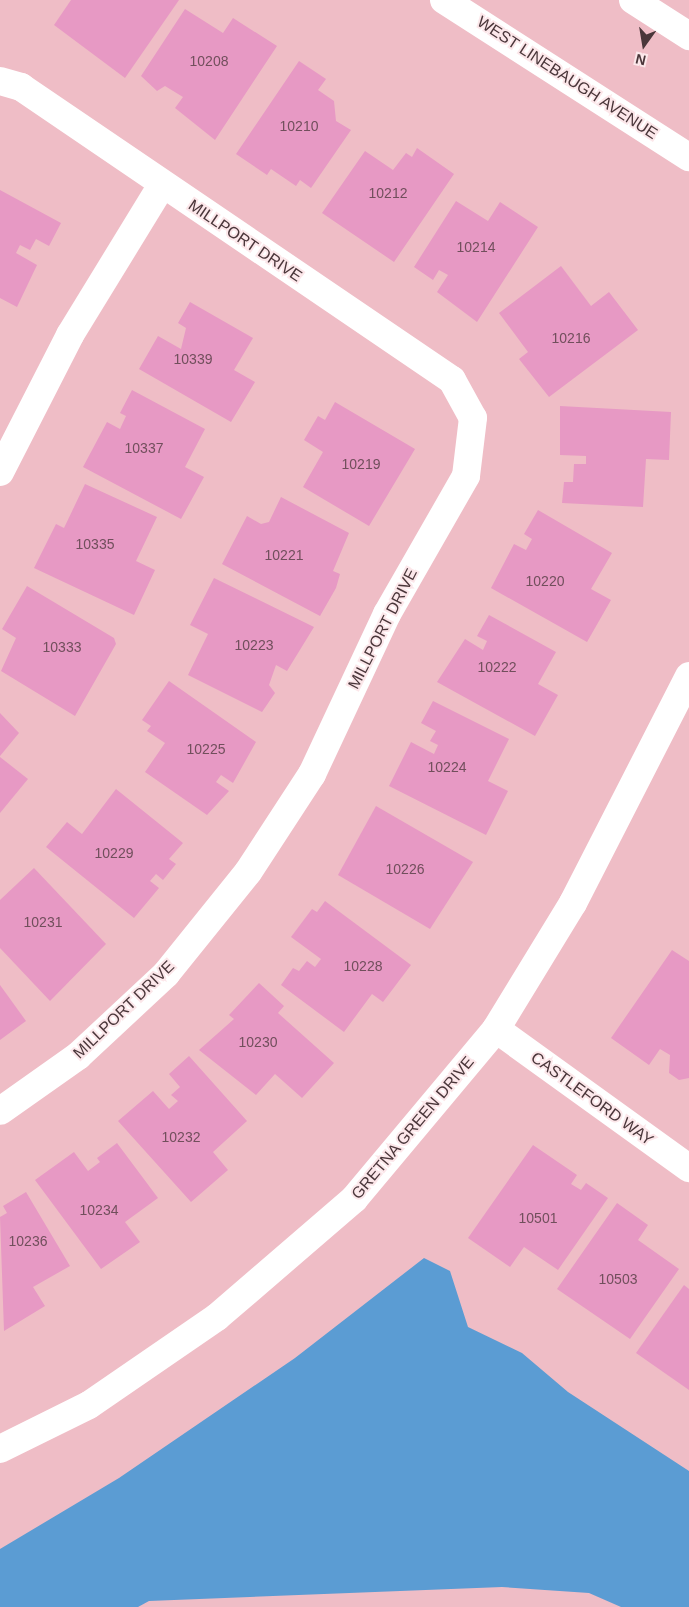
<!DOCTYPE html>
<html>
<head>
<meta charset="utf-8">
<style>
  body { margin:0 }
  #map { position:relative; width:689px; height:1607px; overflow:hidden; background:#efbdc6; font-family:Arial,sans-serif }
  div>[style] { position:absolute }
  [style*='--x'] { left:calc(var(--x)*1px); top:calc(var(--y)*1px); width:calc(var(--w)*1px); rotate:calc(var(--a)*1deg) }
  .water>* { inset:0; background:#5b9cd3 }
  .building>* { inset:0; background:#e799c4 }
  .minor>* { height:28px; margin:-14px; padding:0 14px; transform-origin:14px; border-radius:14px; background:#fff }
  .major>* { height:28px; margin:-14px; padding:0 14px; transform-origin:14px; border-radius:14px; background:#fff }
  span { translate:-50% -50%; white-space:nowrap; text-align:center; line-height:1.15; -webkit-text-stroke:4px #fce7ea; paint-order:stroke }
  .number-label { font-size:14px; color:#714f5c }
  .number-label span { -webkit-text-stroke-width:0 }
  .street-label { font-size:16px; color:#4a363a }
  .north { position:absolute; left:619px; top:20px; width:50px; height:50px; -webkit-text-stroke:4px #fce7ea; paint-order:stroke; rotate:193deg; font-size:14px; font-weight:700; line-height:20px; text-align:center; color:#4a363a }
  .north::after { content:''; display:block; margin:auto; width:18px; height:22px; background:#4a363a; clip-path:polygon(50% 0,100% 100%,50% 72%,0 100%) }
</style>
</head>
<body>
<div id="map">
  <div class="water">
    <i style="clip-path:polygon(424px 1258px,450px 1271px,468px 1327px,522px 1353px,568px 1392px,689px 1471px,689px 1607px,621px 1607px,589px 1593px,502px 1587px,149px 1601px,138px 1607px,0 1607px,0 1549px,119px 1478px,295px 1358px)"></i>
  </div>
  <div class="building">
    <i style="clip-path:polygon(71px 0,179px 0,125px 78px,54px 25px)"></i>
    <i style="clip-path:polygon(185px 9px,223px 33px,233px 18px,277px 46px,215px 140px,175px 108px,183px 97px,165px 86px,157px 91px,141px 76px)"></i>
    <i style="clip-path:polygon(299px 61px,326px 79px,318px 90px,334px 101px,336px 121px,351px 130px,311px 188px,300px 180px,296px 186px,271px 169px,267px 175px,236px 154px)"></i>
    <i style="clip-path:polygon(417px 148px,454px 174px,394px 262px,322px 213px,365px 151px,393px 170px,406px 153px,412px 157px)"></i>
    <i style="clip-path:polygon(0 190px,61px 223px,49px 246px,36px 239px,30px 250px,20px 245px,16px 253px,37px 265px,17px 307px,0 298px)"></i>
    <i style="clip-path:polygon(456px 201px,488px 221px,500px 202px,538px 227px,477px 322px,437px 292px,448px 275px,439px 270px,433px 280px,414px 267px)"></i>
    <i style="clip-path:polygon(561px 266px,591px 306px,609px 292px,638px 330px,549px 397px,519px 359px,528px 352px,499px 313px)"></i>
    <i style="clip-path:polygon(190px 302px,253px 338px,234px 370px,255px 382px,231px 422px,139px 369px,158px 336px,181px 349px,186px 328px,178px 323px)"></i>
    <i style="clip-path:polygon(132px 390px,205px 429px,185px 467px,204px 477px,181px 519px,83px 467px,107px 422px,120px 429px,126px 416px,120px 413px)"></i>
    <i style="clip-path:polygon(335px 402px,415px 449px,369px 526px,303px 487px,323px 452px,304px 440px,318px 416px,325px 420px)"></i>
    <i style="clip-path:polygon(560px 406px,671px 412px,669px 460px,646px 459px,643px 507px,562px 503px,564px 482px,573px 482px,574px 464px,586px 464px,586px 456px,560px 455px)"></i>
    <i style="clip-path:polygon(85px 484px,157px 517px,136px 561px,155px 570px,134px 615px,34px 568px,56px 524px,64px 528px)"></i>
    <i style="clip-path:polygon(281px 497px,349px 533px,333px 571px,340px 574px,336px 588px,320px 616px,222px 564px,247px 516px,261px 524px,269px 522px)"></i>
    <i style="clip-path:polygon(538px 510px,612px 553px,591px 589px,611px 600px,587px 642px,491px 588px,514px 544px,526px 550px,532px 539px,524px 534px)"></i>
    <i style="clip-path:polygon(214px 578px,314px 627px,287px 671px,276px 665px,269px 685px,275px 693px,262px 712px,188px 675px,208px 634px,190px 625px)"></i>
    <i style="clip-path:polygon(27px 586px,114px 638px,116px 644px,75px 716px,1px 671px,16px 638px,2px 629px)"></i>
    <i style="clip-path:polygon(489px 615px,556px 652px,538px 684px,558px 695px,535px 736px,437px 682px,465px 639px,483px 650px,487px 641px,477px 636px)"></i>
    <i style="clip-path:polygon(169px 681px,256px 742px,233px 783px,221px 775px,216px 782px,229px 791px,207px 815px,145px 772px,165px 743px,147px 731px,151px 726px,142px 720px)"></i>
    <i style="clip-path:polygon(433px 701px,509px 739px,488px 781px,508px 791px,486px 835px,389px 786px,411px 742px,434px 754px,438px 745px,430px 741px,436px 731px,421px 723px)"></i>
    <i style="clip-path:polygon(0 713px,19px 733px,0 756px)"></i>
    <i style="clip-path:polygon(0 757px,28px 779px,0 813px)"></i>
    <i style="clip-path:polygon(116px 789px,183px 843px,169px 859px,176px 864px,163px 880px,156px 874px,150px 881px,159px 888px,134px 918px,46px 847px,67px 822px,82px 834px)"></i>
    <i style="clip-path:polygon(376px 806px,473px 862px,430px 929px,338px 875px)"></i>
    <i style="clip-path:polygon(34px 868px,106px 944px,50px 1001px,0 948px,0 900px)"></i>
    <i style="clip-path:polygon(325px 901px,411px 965px,383px 1002px,372px 994px,344px 1032px,281px 985px,293px 968px,299px 971px,307px 961px,315px 967px,321px 959px,291px 937px,312px 909px,317px 912px)"></i>
    <i style="clip-path:polygon(672px 950px,689px 961px,689px 1078px,679px 1080px,669px 1073px,670px 1055px,660px 1049px,649px 1065px,611px 1038px)"></i>
    <i style="clip-path:polygon(259px 983px,284px 1006px,278px 1013px,334px 1063px,302px 1098px,275px 1074px,256px 1095px,199px 1050px,234px 1019px,229px 1015px)"></i>
    <i style="clip-path:polygon(0 985px,26px 1021px,0 1040px)"></i>
    <i style="clip-path:polygon(189px 1056px,247px 1121px,213px 1152px,228px 1170px,191px 1202px,118px 1121px,153px 1091px,169px 1109px,178px 1101px,171px 1095px,180px 1087px,169px 1074px)"></i>
    <i style="clip-path:polygon(117px 1143px,158px 1198px,125px 1222px,140px 1242px,101px 1269px,35px 1180px,74px 1152px,88px 1171px,100px 1162px,97px 1158px)"></i>
    <i style="clip-path:polygon(533px 1145px,577px 1175px,571px 1184px,581px 1190px,586px 1183px,608px 1198px,558px 1270px,524px 1247px,510px 1267px,468px 1238px)"></i>
    <i style="clip-path:polygon(26px 1192px,70px 1266px,33px 1287px,45px 1306px,4px 1331px,0 1217px,7px 1213px,3px 1206px)"></i>
    <i style="clip-path:polygon(617px 1203px,648px 1225px,638px 1240px,679px 1269px,630px 1339px,557px 1289px)"></i>
    <i style="clip-path:polygon(684px 1285px,689px 1289px,689px 1390px,636px 1353px)"></i>
  </div>
  <div class="minor">
    <i style="--x:0;--y:81;--w:22;--a:16"></i>
    <i style="--x:21;--y:87;--w:521;--a:34.21"></i>
    <i style="--x:452;--y:380;--w:43;--a:61.1"></i>
    <i style="--x:473;--y:418;--w:58;--a:96.9"></i>
    <i style="--x:466;--y:476;--w:159;--a:119.8"></i>
    <i style="--x:387;--y:614;--w:177;--a:115.1"></i>
    <i style="--x:312;--y:774;--w:117;--a:123.1"></i>
    <i style="--x:248;--y:872;--w:131;--a:128.8"></i>
    <i style="--x:166;--y:974;--w:120;--a:137"></i>
    <i style="--x:78;--y:1056;--w:95;--a:144.8"></i>
    <i style="--x:0;--y:472;--w:154;--a:-62.9"></i>
    <i style="--x:70;--y:335;--w:176;--a:-58.5"></i>
    <i style="--x:496;--y:1029;--w:238;--a:35.8"></i>
    <i style="--x:0;--y:1449;--w:99;--a:-26.3"></i>
    <i style="--x:89;--y:1405;--w:155;--a:-34.5"></i>
    <i style="--x:217;--y:1317;--w:181;--a:-40.7"></i>
    <i style="--x:354;--y:1199;--w:222;--a:-50.1"></i>
    <i style="--x:496;--y:1029;--w:148;--a:-58.6"></i>
    <i style="--x:573;--y:903;--w:255;--a:-62.9"></i>
  </div>
  <div class="major">
    <i style="--x:444;--y:0;--w:291;--a:32.7"></i>
    <i style="--x:633;--y:0;--w:67;--a:32.7"></i>
  </div>
  <div class="number-label">
    <span style="left:209px;top:61px">10208</span>
    <span style="left:299px;top:126px">10210</span>
    <span style="left:388px;top:193px">10212</span>
    <span style="left:476px;top:247px">10214</span>
    <span style="left:571px;top:338px">10216</span>
    <span style="left:193px;top:359px">10339</span>
    <span style="left:144px;top:448px">10337</span>
    <span style="left:361px;top:464px">10219</span>
    <span style="left:95px;top:544px">10335</span>
    <span style="left:284px;top:555px">10221</span>
    <span style="left:545px;top:581px">10220</span>
    <span style="left:254px;top:645px">10223</span>
    <span style="left:62px;top:647px">10333</span>
    <span style="left:497px;top:667px">10222</span>
    <span style="left:206px;top:749px">10225</span>
    <span style="left:447px;top:767px">10224</span>
    <span style="left:114px;top:853px">10229</span>
    <span style="left:405px;top:869px">10226</span>
    <span style="left:43px;top:922px">10231</span>
    <span style="left:363px;top:966px">10228</span>
    <span style="left:258px;top:1042px">10230</span>
    <span style="left:181px;top:1137px">10232</span>
    <span style="left:99px;top:1210px">10234</span>
    <span style="left:538px;top:1218px">10501</span>
    <span style="left:28px;top:1241px">10236</span>
    <span style="left:618px;top:1279px">10503</span>
  </div>
  <div class="street-label">
    <span style="left:567px;top:78px;rotate:33deg">WEST LINEBAUGH AVENUE</span>
    <span style="left:245px;top:241px;rotate:34deg">MILLPORT DRIVE</span>
    <span style="left:383px;top:629px;rotate:-63deg">MILLPORT DRIVE</span>
    <span style="left:124px;top:1010px;rotate:-44deg">MILLPORT DRIVE</span>
    <span style="left:592px;top:1099px;rotate:36deg">CASTLEFORD WAY</span>
    <span style="left:413px;top:1128px;rotate:-50deg">GRETNA GREEN DRIVE</span>
  </div>
  <div class="north">N</div>
</div>
</body>
</html>
